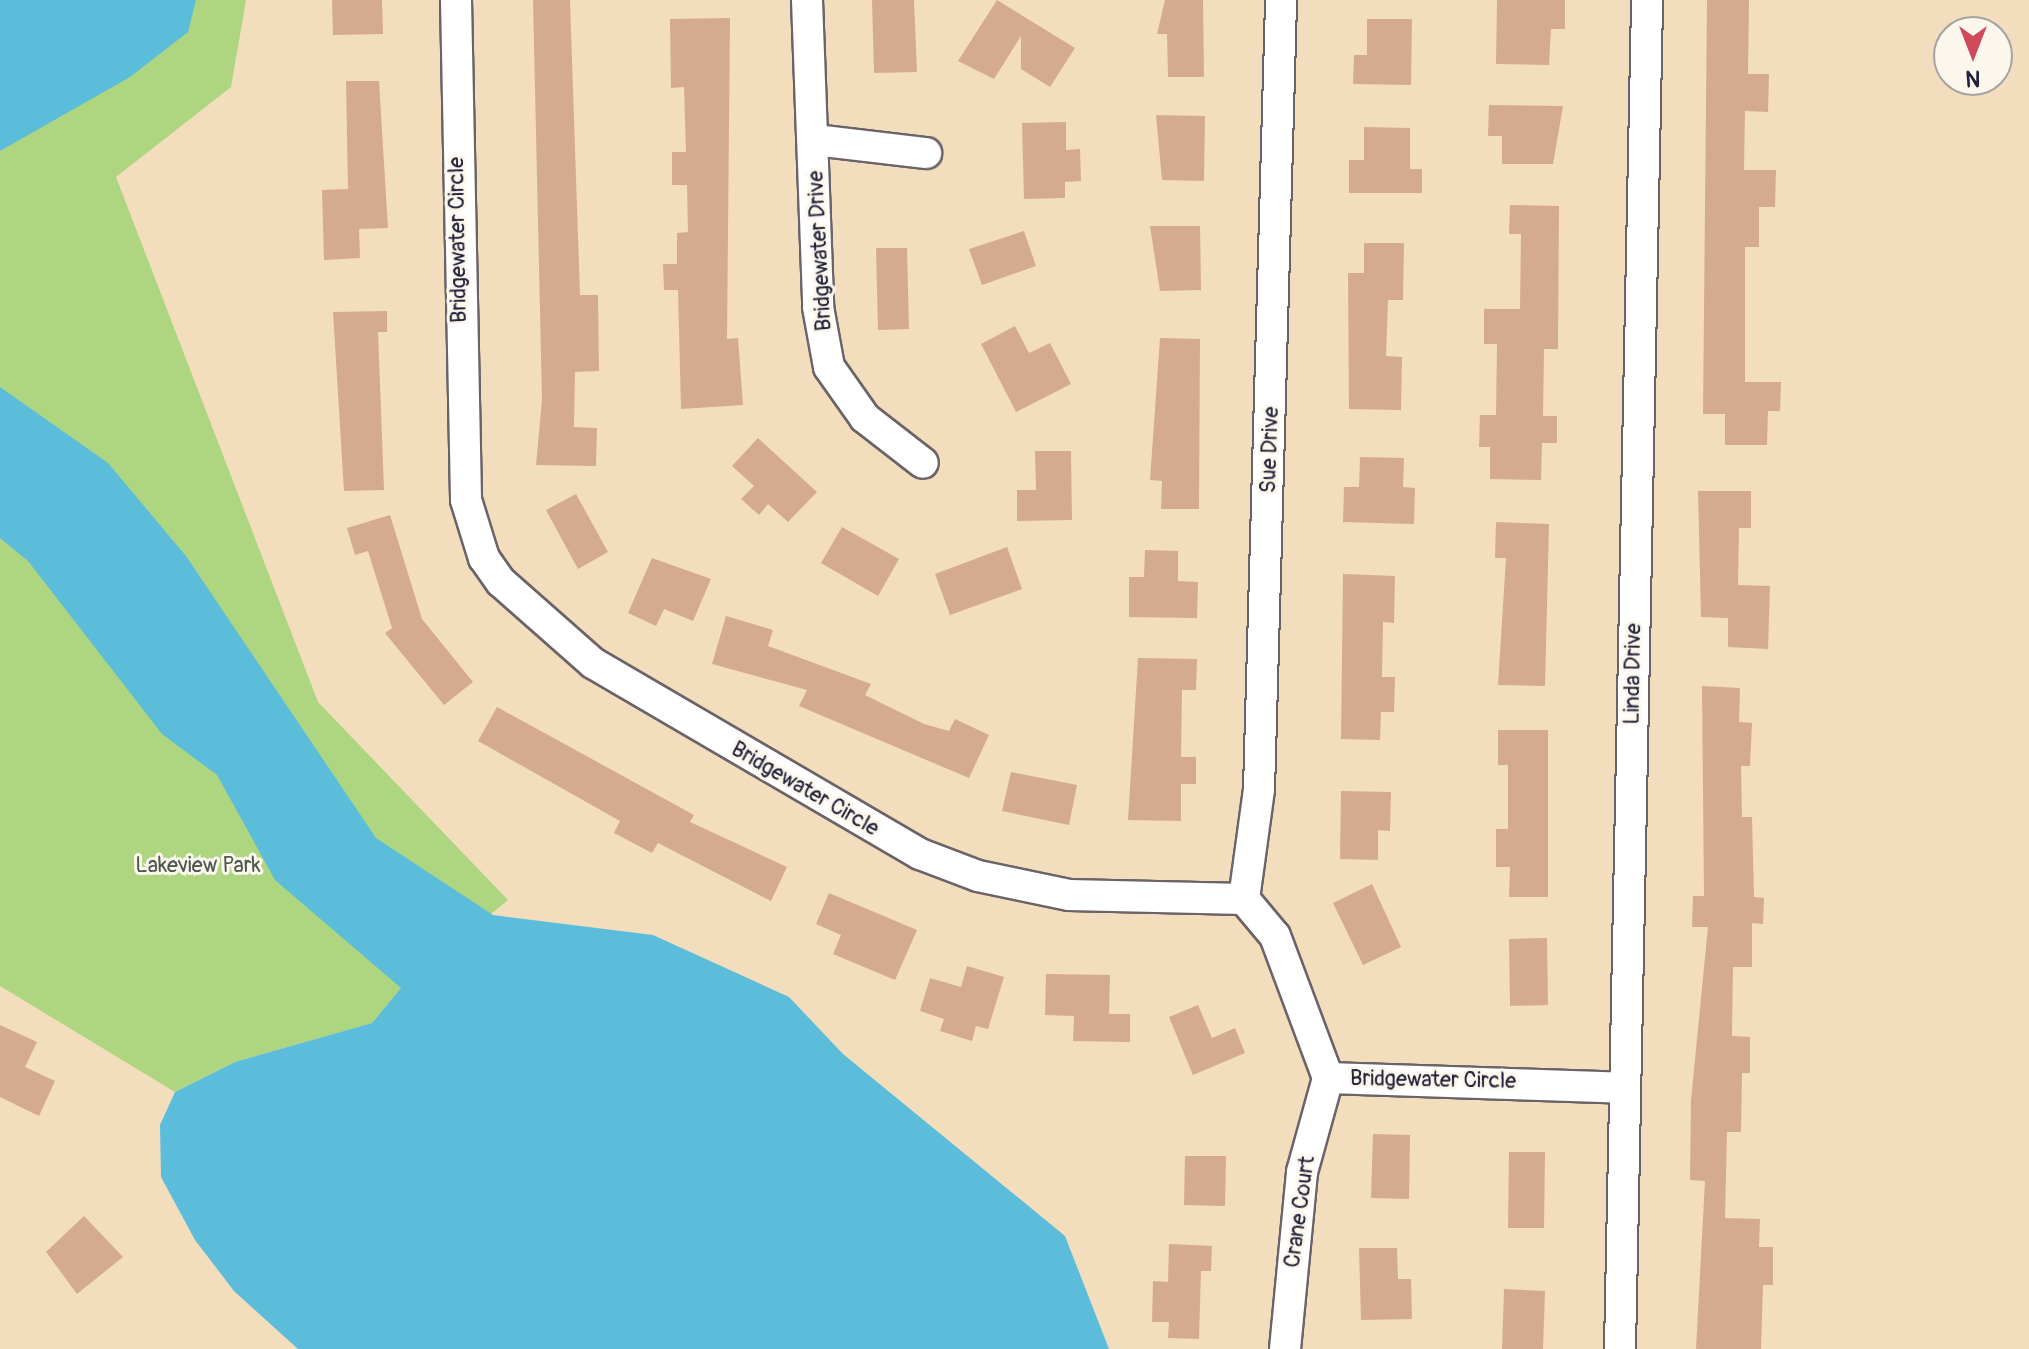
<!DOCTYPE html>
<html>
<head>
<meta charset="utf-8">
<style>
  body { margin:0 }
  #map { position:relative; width:2029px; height:1349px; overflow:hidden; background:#f2ddbd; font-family:Pangolin,sans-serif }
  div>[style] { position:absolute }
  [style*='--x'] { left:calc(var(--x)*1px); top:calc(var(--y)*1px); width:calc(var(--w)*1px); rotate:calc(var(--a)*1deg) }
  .green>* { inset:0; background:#aed57f }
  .water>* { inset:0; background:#5cbdda }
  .building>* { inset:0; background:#d5ab90 }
  .roads { filter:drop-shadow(2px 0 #6b6368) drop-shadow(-2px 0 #6b6368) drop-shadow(0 2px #6b6368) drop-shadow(0 -2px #6b6368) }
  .minor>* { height:30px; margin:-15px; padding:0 15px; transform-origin:15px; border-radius:15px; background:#fff }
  span { translate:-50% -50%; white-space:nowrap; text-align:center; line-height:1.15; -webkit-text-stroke:6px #fbf7ec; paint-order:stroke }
  .street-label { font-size:22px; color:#22223b }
  .park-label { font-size:22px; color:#4c584f }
  .north { position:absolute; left:1933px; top:16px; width:80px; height:80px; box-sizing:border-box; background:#fbf7ec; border:2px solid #a4a2a5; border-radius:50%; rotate:180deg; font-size:22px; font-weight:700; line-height:32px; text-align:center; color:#22223b }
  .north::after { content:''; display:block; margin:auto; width:28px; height:36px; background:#d1495b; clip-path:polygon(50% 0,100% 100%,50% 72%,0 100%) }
</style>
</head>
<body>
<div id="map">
  <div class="green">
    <i style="clip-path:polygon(0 0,246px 0,231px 87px,116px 177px,318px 702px,508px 900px,401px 988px,372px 1023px,235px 1062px,175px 1092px,0 986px)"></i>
  </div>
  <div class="water">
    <i style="clip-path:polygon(0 0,196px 0,188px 32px,130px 77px,0 151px)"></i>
    <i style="clip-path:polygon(0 387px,108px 463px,186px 556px,376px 838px,493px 915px,653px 935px,789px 997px,843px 1054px,1065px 1236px,1109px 1349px,298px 1349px,234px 1291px,195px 1240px,161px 1177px,160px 1125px,175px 1092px,235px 1062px,372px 1023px,401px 988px,275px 880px,217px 775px,162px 734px,28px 561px,0 538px)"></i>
  </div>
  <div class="building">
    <i style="clip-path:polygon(332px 0,382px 0,383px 34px,333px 35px)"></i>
    <i style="clip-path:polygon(533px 0,570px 0,580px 295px,598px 295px,599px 371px,575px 372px,574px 427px,597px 428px,596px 466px,536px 465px,542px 400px)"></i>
    <i style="clip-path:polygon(872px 0,914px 0,917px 72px,874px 73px)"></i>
    <i style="clip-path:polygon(997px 0,1075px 48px,1050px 87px,1021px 69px,1021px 36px,994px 79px,958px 61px)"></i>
    <i style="clip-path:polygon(1165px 0,1203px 0,1204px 77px,1168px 77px,1167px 34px,1157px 34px)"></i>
    <i style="clip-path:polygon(1497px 0,1565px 0,1565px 29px,1551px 29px,1549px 65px,1496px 64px)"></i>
    <i style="clip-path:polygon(1707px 0,1749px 0,1748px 74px,1769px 74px,1768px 112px,1745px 111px,1744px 170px,1776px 170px,1775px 207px,1759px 207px,1759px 247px,1745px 247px,1745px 382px,1781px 382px,1780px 411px,1768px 411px,1767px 445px,1725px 445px,1725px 414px,1703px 414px)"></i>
    <i style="clip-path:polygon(730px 18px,727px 339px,738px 338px,743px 405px,681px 409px,678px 290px,664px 290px,663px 264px,677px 264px,677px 233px,688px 232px,687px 185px,672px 185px,672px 152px,686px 152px,684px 87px,671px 88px,670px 19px)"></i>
    <i style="clip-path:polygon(1367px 19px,1412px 19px,1411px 85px,1353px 84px,1354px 55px,1367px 55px)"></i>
    <i style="clip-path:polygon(346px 81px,379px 81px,388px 228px,359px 229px,360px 258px,324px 260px,322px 190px,348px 189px)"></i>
    <i style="clip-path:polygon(1489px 105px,1563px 106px,1553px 164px,1502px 164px,1502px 136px,1488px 136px)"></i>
    <i style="clip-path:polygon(1156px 115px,1205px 116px,1204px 181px,1162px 180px)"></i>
    <i style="clip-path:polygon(1066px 122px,1066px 150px,1080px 149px,1081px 181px,1065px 182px,1065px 198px,1024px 199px,1022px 123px)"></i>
    <i style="clip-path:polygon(1364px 127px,1410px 128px,1410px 169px,1422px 169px,1422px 193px,1349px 193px,1349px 160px,1364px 160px)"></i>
    <i style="clip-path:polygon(1510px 205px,1559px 206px,1558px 349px,1544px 349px,1543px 416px,1557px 416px,1557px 443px,1542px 443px,1541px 480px,1490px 479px,1490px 447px,1479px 447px,1480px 415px,1496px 415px,1497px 344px,1484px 344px,1484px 309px,1520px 309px,1521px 234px,1509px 234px)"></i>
    <i style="clip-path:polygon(1150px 226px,1200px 226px,1201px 290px,1160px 291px)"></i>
    <i style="clip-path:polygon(1024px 231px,1036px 266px,982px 285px,969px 249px)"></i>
    <i style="clip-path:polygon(1364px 243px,1404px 243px,1403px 300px,1388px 300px,1386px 356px,1402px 357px,1401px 410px,1349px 409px,1348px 273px,1364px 273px)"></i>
    <i style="clip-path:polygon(876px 248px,907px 248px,909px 329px,878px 330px)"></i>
    <i style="clip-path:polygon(387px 311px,387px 332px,378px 332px,384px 490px,344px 491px,333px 312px)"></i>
    <i style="clip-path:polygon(1015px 326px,1029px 353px,1050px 343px,1071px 384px,1016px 412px,981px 344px)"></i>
    <i style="clip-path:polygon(1160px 338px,1200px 339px,1199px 509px,1161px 509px,1162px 481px,1150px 480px)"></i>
    <i style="clip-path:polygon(758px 438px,817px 492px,788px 522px,768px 504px,759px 515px,741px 499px,754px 486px,732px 466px)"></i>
    <i style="clip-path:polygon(1035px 451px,1071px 451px,1072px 520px,1017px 521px,1017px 490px,1036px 490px)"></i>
    <i style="clip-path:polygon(1360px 457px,1404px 458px,1403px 487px,1415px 488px,1414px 524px,1343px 522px,1344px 487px,1359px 487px)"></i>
    <i style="clip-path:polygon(1698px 491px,1751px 491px,1751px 528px,1739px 528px,1738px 585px,1770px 586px,1768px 649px,1728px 647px,1728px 618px,1701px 617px)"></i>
    <i style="clip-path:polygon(576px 494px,608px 552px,578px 569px,546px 510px)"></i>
    <i style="clip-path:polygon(390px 515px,422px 619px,473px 682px,444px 705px,385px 633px,392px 628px,368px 551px,355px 555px,347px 528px)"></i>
    <i style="clip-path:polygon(1496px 522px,1549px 524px,1545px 686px,1498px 685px,1506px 558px,1495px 558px)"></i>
    <i style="clip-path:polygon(842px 527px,899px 559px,878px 596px,821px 563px)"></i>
    <i style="clip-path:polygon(1007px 547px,1022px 589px,950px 615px,935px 574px)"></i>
    <i style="clip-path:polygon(1145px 550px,1178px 551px,1178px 581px,1198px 582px,1197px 618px,1129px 617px,1129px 577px,1144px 577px)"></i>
    <i style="clip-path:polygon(652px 558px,711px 579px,693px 621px,664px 609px,656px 626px,628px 613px)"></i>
    <i style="clip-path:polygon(1343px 574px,1395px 576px,1394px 623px,1383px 622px,1382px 677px,1395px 677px,1394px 712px,1381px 712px,1380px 740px,1341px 739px)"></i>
    <i style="clip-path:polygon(726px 616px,773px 630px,768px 646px,871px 684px,865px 695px,924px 724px,949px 731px,955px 719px,989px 735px,969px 778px,799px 706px,807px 690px,712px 664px)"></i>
    <i style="clip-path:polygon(1138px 658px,1197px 659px,1196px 690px,1182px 690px,1181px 757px,1196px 757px,1196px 784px,1181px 784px,1181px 821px,1128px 820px)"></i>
    <i style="clip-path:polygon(1702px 686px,1740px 688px,1739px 722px,1752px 723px,1750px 766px,1741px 766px,1742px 817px,1752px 817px,1754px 897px,1764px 898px,1763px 924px,1752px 923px,1752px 967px,1733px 967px,1732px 1036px,1750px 1037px,1750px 1073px,1742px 1073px,1741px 1132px,1727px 1132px,1725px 1218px,1760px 1219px,1759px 1247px,1773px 1247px,1773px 1285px,1763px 1285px,1761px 1349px,1696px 1349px,1705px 1181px,1690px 1180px,1691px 1100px,1708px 927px,1692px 927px,1693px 896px,1704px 896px)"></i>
    <i style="clip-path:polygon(497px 707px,694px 815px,690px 822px,787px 867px,771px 901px,658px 843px,652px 853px,614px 833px,620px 821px,478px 741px)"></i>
    <i style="clip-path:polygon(1498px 730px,1548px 730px,1548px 897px,1509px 897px,1510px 867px,1496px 867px,1496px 829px,1508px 829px,1508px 765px,1498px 765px)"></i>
    <i style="clip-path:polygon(1011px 772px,1077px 785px,1069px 825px,1002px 811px)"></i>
    <i style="clip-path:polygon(1341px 791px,1391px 792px,1390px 831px,1378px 830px,1378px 860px,1340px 859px)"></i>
    <i style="clip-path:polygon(1372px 884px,1401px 947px,1363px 965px,1333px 903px)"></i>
    <i style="clip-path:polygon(829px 893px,917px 930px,895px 980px,833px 954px,841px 935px,816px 924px)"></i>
    <i style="clip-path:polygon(1547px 938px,1548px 1005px,1510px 1006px,1509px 939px)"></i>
    <i style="clip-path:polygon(967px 966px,1004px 977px,988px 1029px,976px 1026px,972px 1041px,940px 1031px,944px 1019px,920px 1011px,930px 978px,961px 987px)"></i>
    <i style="clip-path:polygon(1046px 974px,1110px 975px,1109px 1014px,1130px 1014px,1130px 1042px,1073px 1041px,1074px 1016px,1045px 1015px)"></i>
    <i style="clip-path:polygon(1198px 1005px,1212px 1038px,1235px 1028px,1245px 1053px,1193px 1075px,1169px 1017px)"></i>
    <i style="clip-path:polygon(0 1025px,37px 1042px,25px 1067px,55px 1081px,39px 1116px,0 1097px)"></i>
    <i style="clip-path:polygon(1373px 1134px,1410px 1135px,1409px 1199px,1371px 1198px)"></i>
    <i style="clip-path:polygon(1509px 1152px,1545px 1152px,1544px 1228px,1508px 1228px)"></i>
    <i style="clip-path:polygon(1185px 1156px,1226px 1156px,1225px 1206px,1184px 1205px)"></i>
    <i style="clip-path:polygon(84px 1216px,123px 1257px,77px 1294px,46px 1252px)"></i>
    <i style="clip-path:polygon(1169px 1244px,1212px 1246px,1211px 1271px,1201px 1271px,1199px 1339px,1168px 1338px,1169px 1322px,1152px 1322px,1153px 1281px,1168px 1282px)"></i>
    <i style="clip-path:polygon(1359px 1248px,1397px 1248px,1398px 1279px,1411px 1279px,1412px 1319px,1361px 1320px)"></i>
    <i style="clip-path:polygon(1504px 1289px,1545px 1291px,1543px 1349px,1502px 1349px)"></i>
  </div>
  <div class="roads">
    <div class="minor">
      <i style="--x:456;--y:0;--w:500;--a:88.85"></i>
      <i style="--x:466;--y:500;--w:61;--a:72.8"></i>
      <i style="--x:484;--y:558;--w:29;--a:55"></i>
      <i style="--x:501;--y:582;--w:123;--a:41.4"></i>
      <i style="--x:593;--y:663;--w:379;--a:30.3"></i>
      <i style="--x:920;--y:854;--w:62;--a:20.8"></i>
      <i style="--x:978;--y:876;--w:93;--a:11.8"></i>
      <i style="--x:1069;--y:895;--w:175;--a:1.3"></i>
      <i style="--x:1244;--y:899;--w:48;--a:50"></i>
      <i style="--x:1275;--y:936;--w:152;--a:69.5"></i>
      <i style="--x:807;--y:0;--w:307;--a:87.9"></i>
      <i style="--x:818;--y:307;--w:61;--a:79.6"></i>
      <i style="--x:829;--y:367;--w:62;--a:54.8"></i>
      <i style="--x:865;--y:418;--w:73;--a:37.8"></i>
      <i style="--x:815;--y:140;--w:112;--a:6.7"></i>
      <i style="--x:1244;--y:899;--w:110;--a:-82.2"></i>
      <i style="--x:1259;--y:790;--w:790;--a:-88.4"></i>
      <i style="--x:1328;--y:1078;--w:296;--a:1.9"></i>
      <i style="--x:1285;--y:1349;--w:178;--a:-84.5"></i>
      <i style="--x:1302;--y:1172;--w:98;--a:-74.5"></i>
      <i style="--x:1620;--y:1349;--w:1349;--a:-88.85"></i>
    </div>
  </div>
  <div class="street-label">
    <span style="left:458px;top:240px;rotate:-91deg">Bridgewater Circle</span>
    <span style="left:820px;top:251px;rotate:-93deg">Bridgewater Drive</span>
    <span style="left:1270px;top:450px;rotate:-88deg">Sue Drive</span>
    <span style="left:1633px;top:674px;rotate:-89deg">Linda Drive</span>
    <span style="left:805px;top:789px;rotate:30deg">Bridgewater Circle</span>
    <span style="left:1433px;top:1080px;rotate:1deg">Bridgewater Circle</span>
    <span style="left:1300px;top:1212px;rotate:-82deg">Crane Court</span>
  </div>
  <div class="park-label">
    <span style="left:198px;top:866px">Lakeview Park</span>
  </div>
  <div class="north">N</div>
</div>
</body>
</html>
